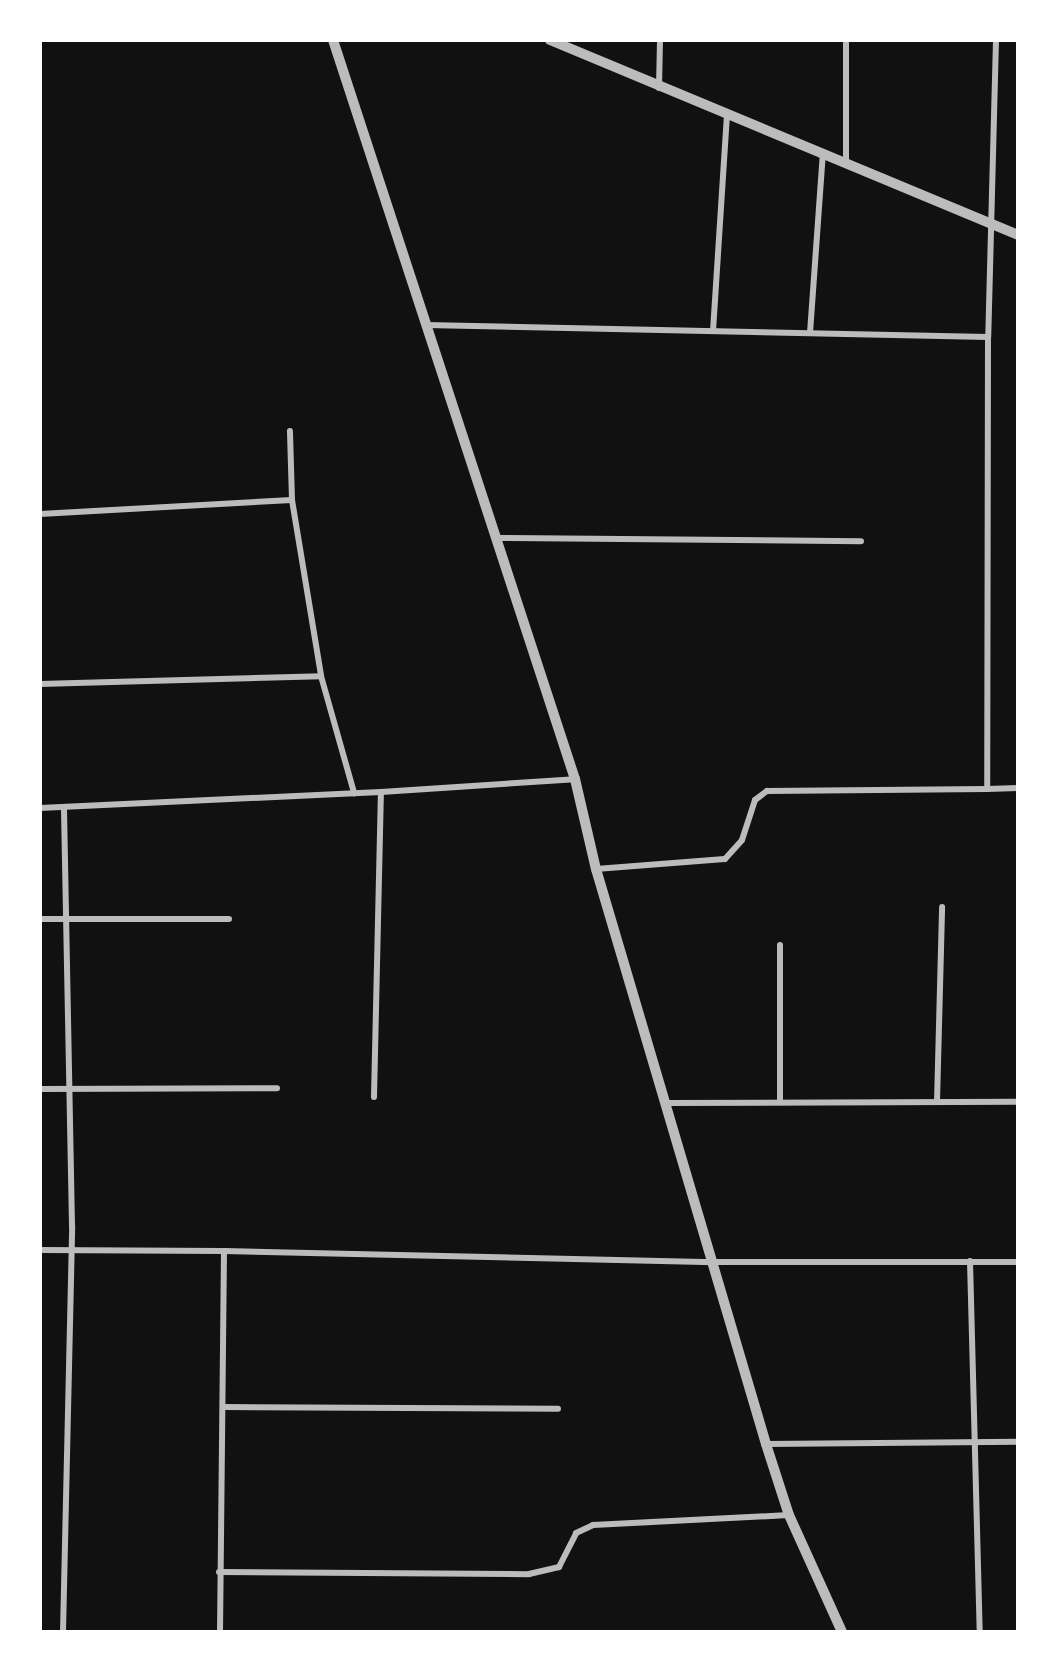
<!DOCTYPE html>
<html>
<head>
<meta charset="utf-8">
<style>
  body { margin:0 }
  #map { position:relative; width:1058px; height:1672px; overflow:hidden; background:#111; font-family:Lora,serif }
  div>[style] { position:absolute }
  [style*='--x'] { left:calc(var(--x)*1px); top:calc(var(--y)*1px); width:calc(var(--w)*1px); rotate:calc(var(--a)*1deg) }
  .minor>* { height:6px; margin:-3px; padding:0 3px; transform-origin:3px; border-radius:3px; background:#bcbcbc }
  .tertiary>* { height:10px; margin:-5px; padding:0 5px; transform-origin:5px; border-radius:5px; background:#bcbcbc }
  span { translate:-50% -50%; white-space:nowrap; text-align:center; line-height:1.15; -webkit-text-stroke:6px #fff; paint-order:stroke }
  .frame { position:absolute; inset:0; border:42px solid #fff; pointer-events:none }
</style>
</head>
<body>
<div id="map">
  <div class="minor">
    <i style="--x:996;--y:40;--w:297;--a:91.5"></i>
    <i style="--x:988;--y:337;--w:452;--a:90.1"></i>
    <i style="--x:987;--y:789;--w:31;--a:-2"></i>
    <i style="--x:659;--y:88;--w:48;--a:-88.8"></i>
    <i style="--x:846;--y:162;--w:122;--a:-90"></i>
    <i style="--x:426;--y:325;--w:562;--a:1.22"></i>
    <i style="--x:713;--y:331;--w:219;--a:-86.3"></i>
    <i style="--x:810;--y:333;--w:180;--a:-85.9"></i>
    <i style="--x:292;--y:500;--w:178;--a:80.6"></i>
    <i style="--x:321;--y:676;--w:122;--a:74.2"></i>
    <i style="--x:40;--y:514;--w:252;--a:-3.2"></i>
    <i style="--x:292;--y:500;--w:69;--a:-91.7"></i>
    <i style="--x:496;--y:538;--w:365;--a:0.5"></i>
    <i style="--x:40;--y:684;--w:281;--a:-1.6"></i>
    <i style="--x:40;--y:808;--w:341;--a:-2.7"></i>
    <i style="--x:596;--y:869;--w:129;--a:-4.4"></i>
    <i style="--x:725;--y:859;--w:25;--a:-48"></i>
    <i style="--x:742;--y:840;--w:42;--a:-72"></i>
    <i style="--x:755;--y:800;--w:15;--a:-37"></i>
    <i style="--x:767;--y:791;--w:220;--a:-0.5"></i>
    <i style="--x:40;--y:919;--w:189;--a:0"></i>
    <i style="--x:40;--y:1089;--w:237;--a:-0.2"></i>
    <i style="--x:374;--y:1097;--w:305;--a:-88.7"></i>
    <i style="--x:381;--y:792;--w:194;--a:-3.8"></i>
    <i style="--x:780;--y:1099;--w:154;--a:-90"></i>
    <i style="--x:937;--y:1102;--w:195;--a:-88.5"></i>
    <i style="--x:667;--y:1103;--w:351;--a:-0.2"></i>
    <i style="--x:40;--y:1250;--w:184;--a:0.3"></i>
    <i style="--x:224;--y:1251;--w:381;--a:90.6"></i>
    <i style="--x:224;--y:1251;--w:491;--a:1.3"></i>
    <i style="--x:715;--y:1262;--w:303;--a:0"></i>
    <i style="--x:970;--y:1261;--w:371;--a:88.5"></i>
    <i style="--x:223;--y:1407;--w:335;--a:0.3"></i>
    <i style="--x:766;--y:1444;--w:252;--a:-0.5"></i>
    <i style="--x:219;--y:1572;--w:310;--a:0.4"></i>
    <i style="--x:529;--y:1574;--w:31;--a:-13"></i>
    <i style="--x:559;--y:1567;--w:38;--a:-63"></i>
    <i style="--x:576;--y:1533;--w:19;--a:-25"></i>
    <i style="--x:593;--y:1525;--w:196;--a:-2.9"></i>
    <i style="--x:63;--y:1632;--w:406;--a:-88.7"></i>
    <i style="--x:72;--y:1226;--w:416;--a:-91.1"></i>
  </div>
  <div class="tertiary">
    <i style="--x:333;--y:40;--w:778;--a:71.87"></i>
    <i style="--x:575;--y:779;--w:92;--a:76.9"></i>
    <i style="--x:596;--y:869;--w:600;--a:73.53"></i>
    <i style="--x:766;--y:1444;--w:75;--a:72.1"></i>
    <i style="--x:789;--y:1515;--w:128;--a:65.6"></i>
    <i style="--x:550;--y:40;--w:507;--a:22.62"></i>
  </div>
  <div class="frame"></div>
</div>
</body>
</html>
